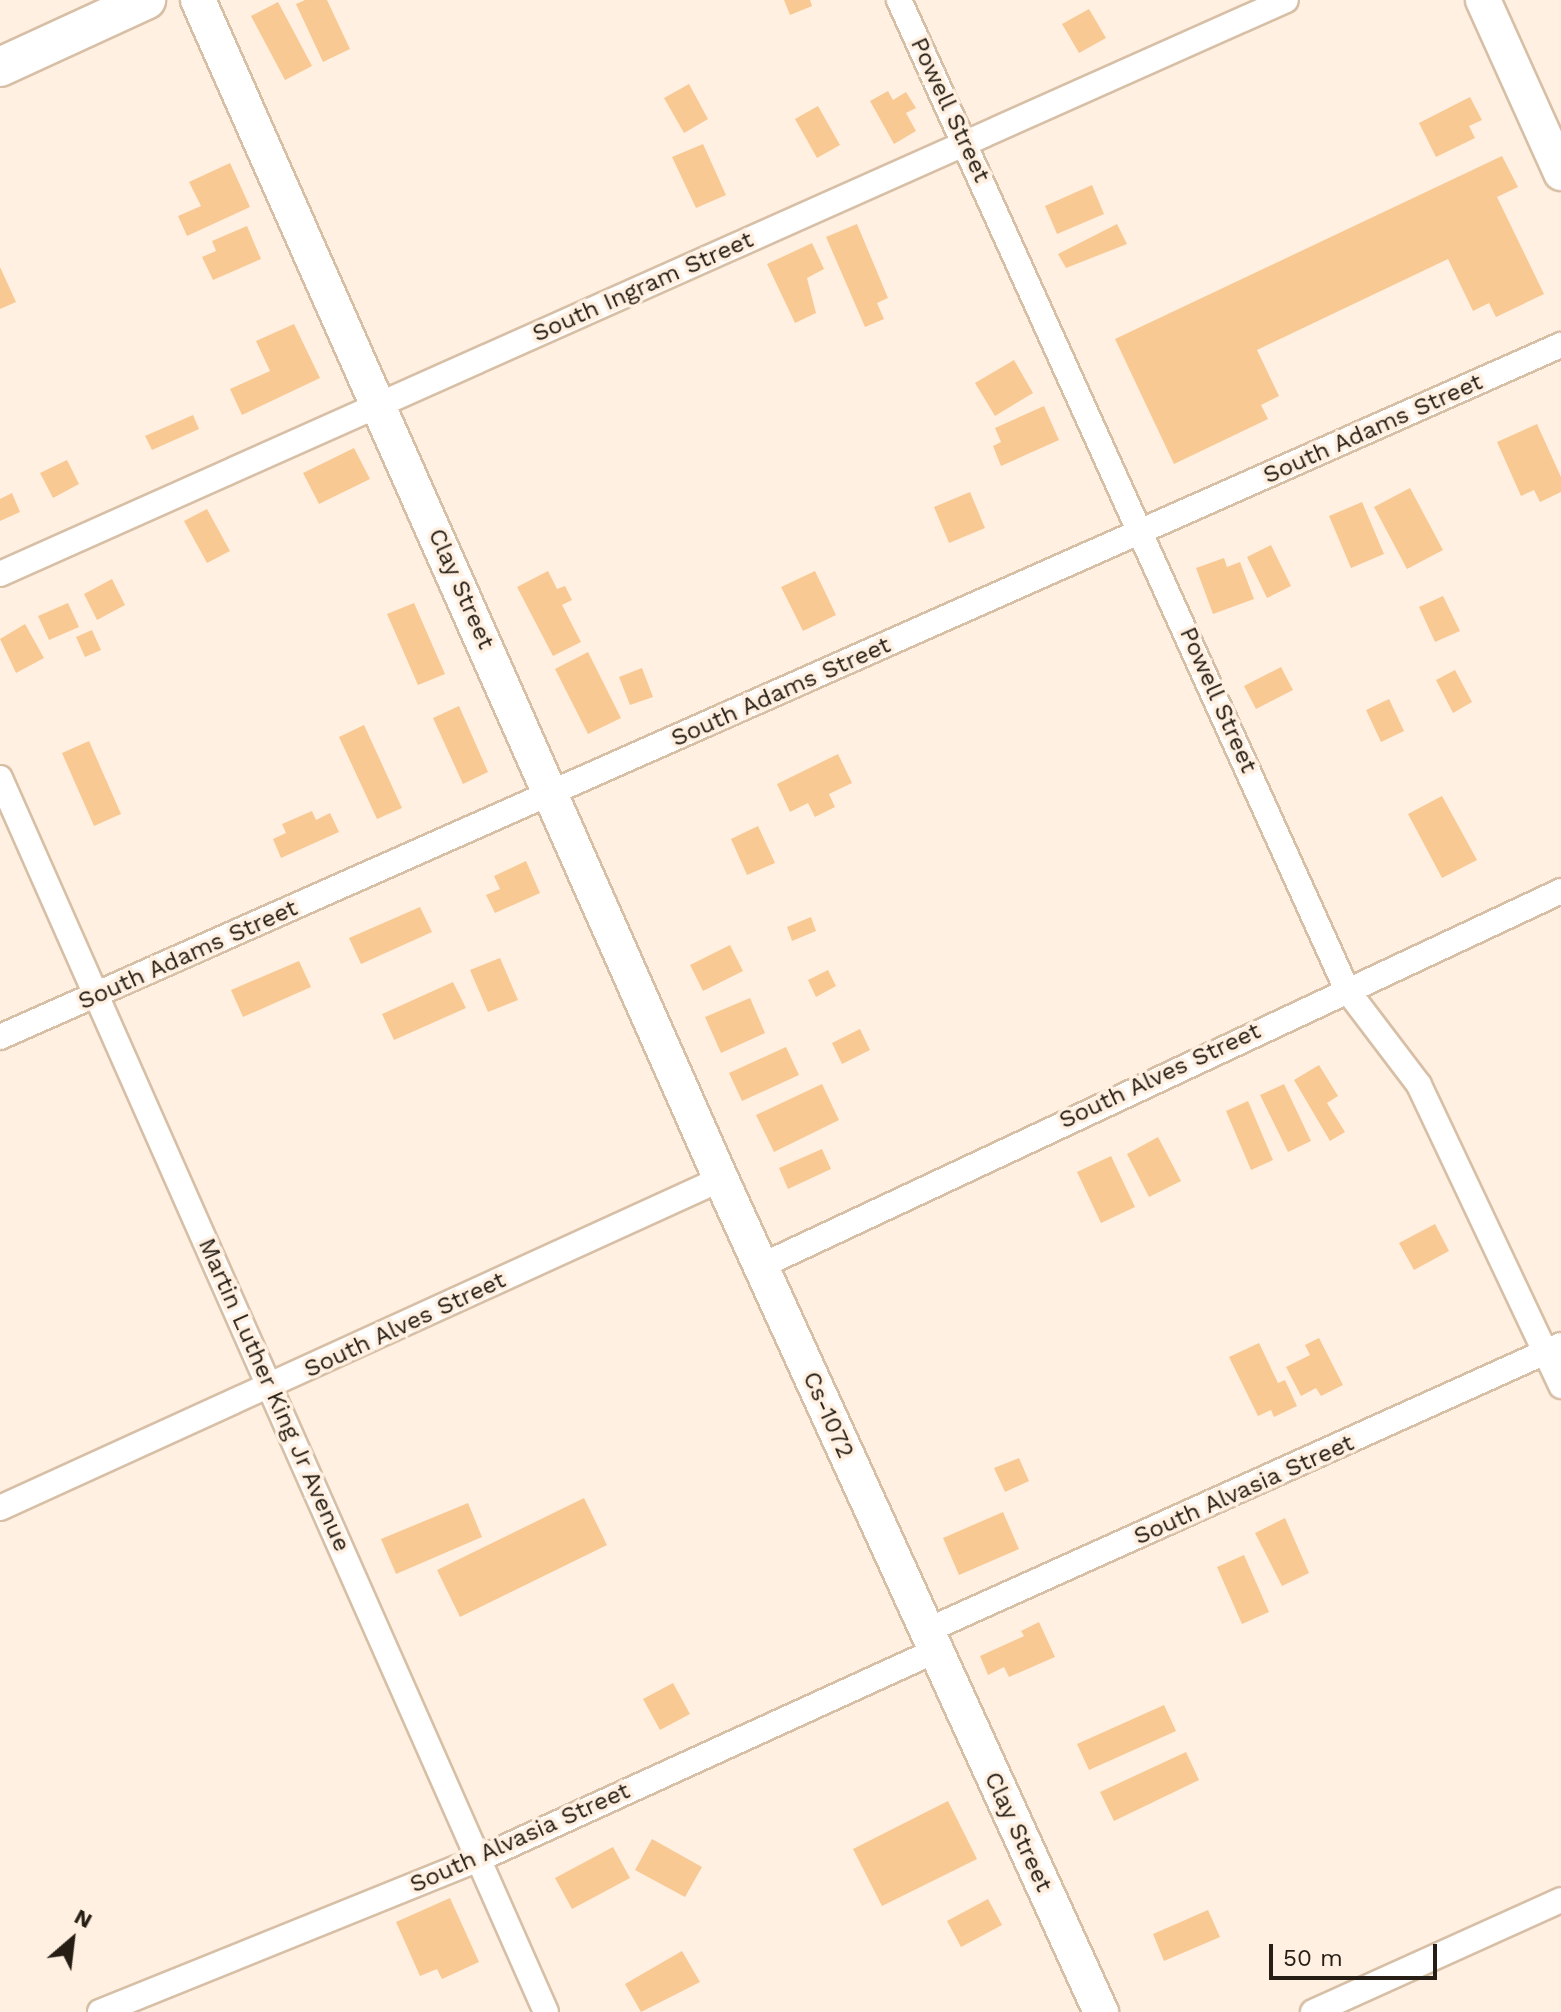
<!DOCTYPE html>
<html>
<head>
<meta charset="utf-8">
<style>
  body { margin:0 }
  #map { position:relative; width:1561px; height:2012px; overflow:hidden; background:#fff0e1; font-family:"Work Sans",sans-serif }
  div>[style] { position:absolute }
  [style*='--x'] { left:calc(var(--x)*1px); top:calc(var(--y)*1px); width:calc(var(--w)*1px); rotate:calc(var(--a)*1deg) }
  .building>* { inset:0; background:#f9c994 }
  .roads { filter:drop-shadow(2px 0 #d7bfa6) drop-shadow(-2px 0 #d7bfa6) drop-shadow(0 2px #d7bfa6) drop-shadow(0 -2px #d7bfa6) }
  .street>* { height:24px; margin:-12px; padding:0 12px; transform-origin:12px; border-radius:12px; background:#fff }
  .secondary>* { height:34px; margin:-17px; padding:0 17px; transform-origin:17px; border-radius:17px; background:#fff }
  .primary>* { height:38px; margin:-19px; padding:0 19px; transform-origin:19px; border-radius:19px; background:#fff }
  span { translate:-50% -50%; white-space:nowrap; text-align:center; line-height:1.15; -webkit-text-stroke:7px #fff0e1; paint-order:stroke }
  .street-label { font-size:24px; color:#261e14 }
  .north { position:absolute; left:32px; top:1900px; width:80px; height:80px; -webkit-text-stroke:6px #fff0e1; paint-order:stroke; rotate:28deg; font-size:22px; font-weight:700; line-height:32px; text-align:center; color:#261e14 }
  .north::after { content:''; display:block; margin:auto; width:28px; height:36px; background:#261e14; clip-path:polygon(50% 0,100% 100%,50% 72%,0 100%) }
  .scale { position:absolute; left:1269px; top:1944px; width:168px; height:36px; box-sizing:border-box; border:4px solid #261e14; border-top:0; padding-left:10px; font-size:24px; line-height:28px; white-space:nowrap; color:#261e14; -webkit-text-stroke:6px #fff0e1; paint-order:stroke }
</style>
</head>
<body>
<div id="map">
  <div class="building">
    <i style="clip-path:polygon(305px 0,327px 0,350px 49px,323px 62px,296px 4px)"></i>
    <i style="clip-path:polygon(784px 0,810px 0,812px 6px,790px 15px)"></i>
    <i style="clip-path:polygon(278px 2px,312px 66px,285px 80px,251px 16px)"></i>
    <i style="clip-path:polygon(1089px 9px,1106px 38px,1079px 53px,1062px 24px)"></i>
    <i style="clip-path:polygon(689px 84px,708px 119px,684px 133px,664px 98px)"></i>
    <i style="clip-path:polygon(888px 91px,893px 100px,906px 92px,916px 108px,906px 113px,916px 131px,894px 144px,870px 101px)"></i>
    <i style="clip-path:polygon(1470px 97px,1482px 120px,1469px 126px,1475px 138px,1436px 157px,1419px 123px)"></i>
    <i style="clip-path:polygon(818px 106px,840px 145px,817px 158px,795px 119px)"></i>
    <i style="clip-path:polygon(703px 144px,726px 195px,696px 208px,672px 157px)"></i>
    <i style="clip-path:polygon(1502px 156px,1518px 187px,1497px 197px,1544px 294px,1496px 317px,1489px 303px,1473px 311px,1448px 259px,1257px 350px,1279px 396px,1261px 405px,1268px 419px,1174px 464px,1115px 339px)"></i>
    <i style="clip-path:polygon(230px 163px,250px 207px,187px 236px,178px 216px,201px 206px,189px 182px)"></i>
    <i style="clip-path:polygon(1092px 185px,1104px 214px,1057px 234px,1045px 206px)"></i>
    <i style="clip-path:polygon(857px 224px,888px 298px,877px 303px,884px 319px,865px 327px,826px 237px)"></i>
    <i style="clip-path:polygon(1117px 224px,1127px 244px,1066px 268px,1058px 254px)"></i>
    <i style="clip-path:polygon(247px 226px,261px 259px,213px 280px,202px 257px,216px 251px,212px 241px)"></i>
    <i style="clip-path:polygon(812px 243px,824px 269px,807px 278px,816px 313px,795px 323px,767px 264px)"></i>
    <i style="clip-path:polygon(0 267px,16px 302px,0 309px)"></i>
    <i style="clip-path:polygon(294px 324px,320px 378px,242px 415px,230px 389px,270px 371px,256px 341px)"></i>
    <i style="clip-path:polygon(1014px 360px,1033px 393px,995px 416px,975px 383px)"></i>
    <i style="clip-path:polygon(1044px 406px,1059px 440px,1001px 466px,993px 446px,1001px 442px,995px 428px)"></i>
    <i style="clip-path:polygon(193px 415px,199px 429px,152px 450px,145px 436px)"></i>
    <i style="clip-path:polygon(1537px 424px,1561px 477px,1561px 492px,1540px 502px,1534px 490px,1521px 496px,1497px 442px)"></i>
    <i style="clip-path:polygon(354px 448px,370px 479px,319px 504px,303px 473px)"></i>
    <i style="clip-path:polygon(67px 460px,79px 484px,53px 498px,40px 473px)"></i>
    <i style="clip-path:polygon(1410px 488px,1443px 550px,1407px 569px,1374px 507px)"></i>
    <i style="clip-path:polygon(970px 492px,985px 528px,949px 543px,934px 507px)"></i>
    <i style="clip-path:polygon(12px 493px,20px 512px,0 521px,0 499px)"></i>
    <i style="clip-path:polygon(1362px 502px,1384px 554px,1351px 568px,1329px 516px)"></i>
    <i style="clip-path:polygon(207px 509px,230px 551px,207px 563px,184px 521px)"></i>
    <i style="clip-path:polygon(1271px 545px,1291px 586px,1267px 598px,1247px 557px)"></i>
    <i style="clip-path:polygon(1224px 558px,1227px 567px,1240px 562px,1254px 599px,1213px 614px,1196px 568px)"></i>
    <i style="clip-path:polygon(548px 571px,557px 589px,565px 586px,572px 600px,562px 605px,581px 642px,553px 656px,517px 587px)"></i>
    <i style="clip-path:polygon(815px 571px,836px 615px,803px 631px,781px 587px)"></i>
    <i style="clip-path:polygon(112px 579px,125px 605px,97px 620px,84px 594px)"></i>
    <i style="clip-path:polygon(1443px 596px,1460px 631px,1435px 642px,1419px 607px)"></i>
    <i style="clip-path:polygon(68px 603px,79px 627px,49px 640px,38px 616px)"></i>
    <i style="clip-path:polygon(414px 603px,445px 674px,418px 685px,387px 614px)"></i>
    <i style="clip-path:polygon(25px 624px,44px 658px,16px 673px,0 639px)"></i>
    <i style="clip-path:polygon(92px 630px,101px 650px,85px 657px,76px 637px)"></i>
    <i style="clip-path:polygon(588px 652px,621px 718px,588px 734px,555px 669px)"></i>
    <i style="clip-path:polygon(1281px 667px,1293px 690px,1256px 709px,1244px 686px)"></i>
    <i style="clip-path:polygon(642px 668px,653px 697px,630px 705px,619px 677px)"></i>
    <i style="clip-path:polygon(1455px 670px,1472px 702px,1453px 713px,1436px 680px)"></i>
    <i style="clip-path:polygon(1389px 699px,1404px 731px,1381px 742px,1366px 710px)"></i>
    <i style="clip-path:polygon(459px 706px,488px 772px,463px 784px,433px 718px)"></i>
    <i style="clip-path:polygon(364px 725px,402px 808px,377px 819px,339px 737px)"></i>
    <i style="clip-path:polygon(89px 741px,121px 814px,94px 826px,62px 753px)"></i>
    <i style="clip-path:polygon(838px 754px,852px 783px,829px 794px,835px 807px,815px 817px,808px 803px,790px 812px,777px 784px)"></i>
    <i style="clip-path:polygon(1442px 796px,1477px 860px,1442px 878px,1408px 814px)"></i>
    <i style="clip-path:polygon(312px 811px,316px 820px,330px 813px,339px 832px,281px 858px,273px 839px,286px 833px,282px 824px)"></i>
    <i style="clip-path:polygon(758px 826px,775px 863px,747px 875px,731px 839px)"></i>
    <i style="clip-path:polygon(526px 861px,540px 893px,495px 913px,486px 895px,500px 889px,494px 876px)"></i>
    <i style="clip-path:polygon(420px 907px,432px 932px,361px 964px,349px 938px)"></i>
    <i style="clip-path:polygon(811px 917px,816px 931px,792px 941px,787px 927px)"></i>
    <i style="clip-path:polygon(730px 945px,743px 971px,703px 991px,690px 965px)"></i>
    <i style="clip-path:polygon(500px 958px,518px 1000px,488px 1012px,470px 970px)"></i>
    <i style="clip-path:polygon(299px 961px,311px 987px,243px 1017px,231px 990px)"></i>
    <i style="clip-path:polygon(828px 970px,836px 986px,816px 997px,808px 980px)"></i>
    <i style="clip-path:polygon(453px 982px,466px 1008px,394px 1040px,382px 1014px)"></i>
    <i style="clip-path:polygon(750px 998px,765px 1033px,721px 1053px,705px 1017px)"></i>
    <i style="clip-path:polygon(860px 1029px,870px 1050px,842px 1064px,832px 1043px)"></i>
    <i style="clip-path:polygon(786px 1047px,799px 1075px,742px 1101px,729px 1073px)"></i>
    <i style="clip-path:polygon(1319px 1065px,1338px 1096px,1327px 1103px,1345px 1132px,1330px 1141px,1294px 1080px)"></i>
    <i style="clip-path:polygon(822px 1084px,839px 1120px,774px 1152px,756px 1115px)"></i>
    <i style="clip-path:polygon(1284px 1084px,1311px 1141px,1288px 1152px,1260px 1095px)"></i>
    <i style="clip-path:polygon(1248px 1101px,1273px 1160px,1251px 1170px,1226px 1111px)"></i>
    <i style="clip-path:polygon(1158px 1137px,1181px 1181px,1149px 1197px,1127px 1154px)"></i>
    <i style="clip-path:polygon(822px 1149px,831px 1169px,788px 1189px,779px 1168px)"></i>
    <i style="clip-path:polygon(1111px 1156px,1135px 1207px,1101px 1223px,1077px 1172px)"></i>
    <i style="clip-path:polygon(1435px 1224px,1449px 1251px,1414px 1270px,1399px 1243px)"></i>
    <i style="clip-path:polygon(1319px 1338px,1343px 1385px,1321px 1396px,1316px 1388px,1301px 1396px,1286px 1367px,1310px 1355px,1305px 1345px)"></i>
    <i style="clip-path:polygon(1259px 1343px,1278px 1383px,1285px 1380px,1297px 1406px,1274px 1417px,1271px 1410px,1258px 1416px,1229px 1357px)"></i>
    <i style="clip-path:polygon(1019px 1458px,1029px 1481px,1005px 1492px,994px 1468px)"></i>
    <i style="clip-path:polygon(584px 1498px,607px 1545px,460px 1617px,437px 1570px)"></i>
    <i style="clip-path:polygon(468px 1503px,482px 1537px,396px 1574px,381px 1539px)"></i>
    <i style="clip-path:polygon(1003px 1512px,1019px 1549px,959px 1575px,943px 1538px)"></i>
    <i style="clip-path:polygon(1285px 1518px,1309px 1573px,1282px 1586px,1255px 1533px)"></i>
    <i style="clip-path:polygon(1244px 1555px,1269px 1612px,1242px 1624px,1217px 1567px)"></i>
    <i style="clip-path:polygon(1039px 1622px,1055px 1657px,1009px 1677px,1004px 1667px,988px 1675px,980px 1656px,1024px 1636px,1021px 1631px)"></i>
    <i style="clip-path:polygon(673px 1683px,690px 1714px,660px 1730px,643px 1699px)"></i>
    <i style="clip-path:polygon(1164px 1705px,1176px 1731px,1089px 1770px,1077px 1744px)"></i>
    <i style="clip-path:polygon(1186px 1752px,1199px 1780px,1114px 1821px,1100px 1792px)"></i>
    <i style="clip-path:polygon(948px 1801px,977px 1859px,882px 1906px,853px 1849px)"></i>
    <i style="clip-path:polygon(652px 1839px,702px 1867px,685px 1897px,635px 1870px)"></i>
    <i style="clip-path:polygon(613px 1847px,630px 1878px,572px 1909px,555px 1878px)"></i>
    <i style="clip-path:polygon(450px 1898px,479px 1962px,442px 1979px,437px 1969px,420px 1976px,396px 1922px)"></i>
    <i style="clip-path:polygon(988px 1899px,1002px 1925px,961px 1947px,947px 1921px)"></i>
    <i style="clip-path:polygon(1208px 1910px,1220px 1937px,1164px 1961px,1153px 1934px)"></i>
    <i style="clip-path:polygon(682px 1951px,700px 1982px,641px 2012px,625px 1984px)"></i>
  </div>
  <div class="roads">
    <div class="street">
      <i style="--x:899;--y:0;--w:1087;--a:65.65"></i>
      <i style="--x:1347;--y:990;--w:119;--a:52.8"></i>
      <i style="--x:1419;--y:1085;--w:333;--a:64.7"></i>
      <i style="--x:0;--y:574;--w:1408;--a:-24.05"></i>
      <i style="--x:0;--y:778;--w:1349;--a:66.13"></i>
      <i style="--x:0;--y:1037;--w:1708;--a:-23.91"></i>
      <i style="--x:761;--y:1266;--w:884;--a:-25.11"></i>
      <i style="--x:0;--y:1508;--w:793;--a:-24.53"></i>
      <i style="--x:926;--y:1631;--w:696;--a:-24.25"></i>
      <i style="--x:100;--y:2012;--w:406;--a:-22"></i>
      <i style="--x:477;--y:1860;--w:503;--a:-24.53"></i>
      <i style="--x:1313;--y:2012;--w:272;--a:-24.3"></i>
    </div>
    <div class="secondary">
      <i style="--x:198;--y:0;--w:1290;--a:66.08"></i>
      <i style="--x:721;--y:1179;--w:916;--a:65.48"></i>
      <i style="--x:1483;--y:0;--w:190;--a:65.7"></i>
    </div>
    <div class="primary">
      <i style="--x:0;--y:67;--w:161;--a:-24.7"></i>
    </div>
  </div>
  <div class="street-label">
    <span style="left:950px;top:110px;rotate:65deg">Powell Street</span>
    <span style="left:643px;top:287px;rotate:-24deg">South Ingram Street</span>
    <span style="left:1373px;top:429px;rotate:-24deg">South Adams Street</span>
    <span style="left:461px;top:589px;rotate:66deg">Clay Street</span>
    <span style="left:781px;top:692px;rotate:-24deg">South Adams Street</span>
    <span style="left:1218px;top:700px;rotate:66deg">Powell Street</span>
    <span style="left:188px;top:955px;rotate:-24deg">South Adams Street</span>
    <span style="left:1160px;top:1076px;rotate:-25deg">South Alves Street</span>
    <span style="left:405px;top:1325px;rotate:-25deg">South Alves Street</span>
    <span style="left:274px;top:1395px;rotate:66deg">Martin Luther King Jr Avenue</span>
    <span style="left:828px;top:1415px;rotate:66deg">Cs-1072</span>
    <span style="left:1244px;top:1490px;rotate:-24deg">South Alvasia Street</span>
    <span style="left:1018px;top:1832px;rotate:65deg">Clay Street</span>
    <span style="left:520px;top:1838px;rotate:-24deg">South Alvasia Street</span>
  </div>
  <div class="north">N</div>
  <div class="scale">50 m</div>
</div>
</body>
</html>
